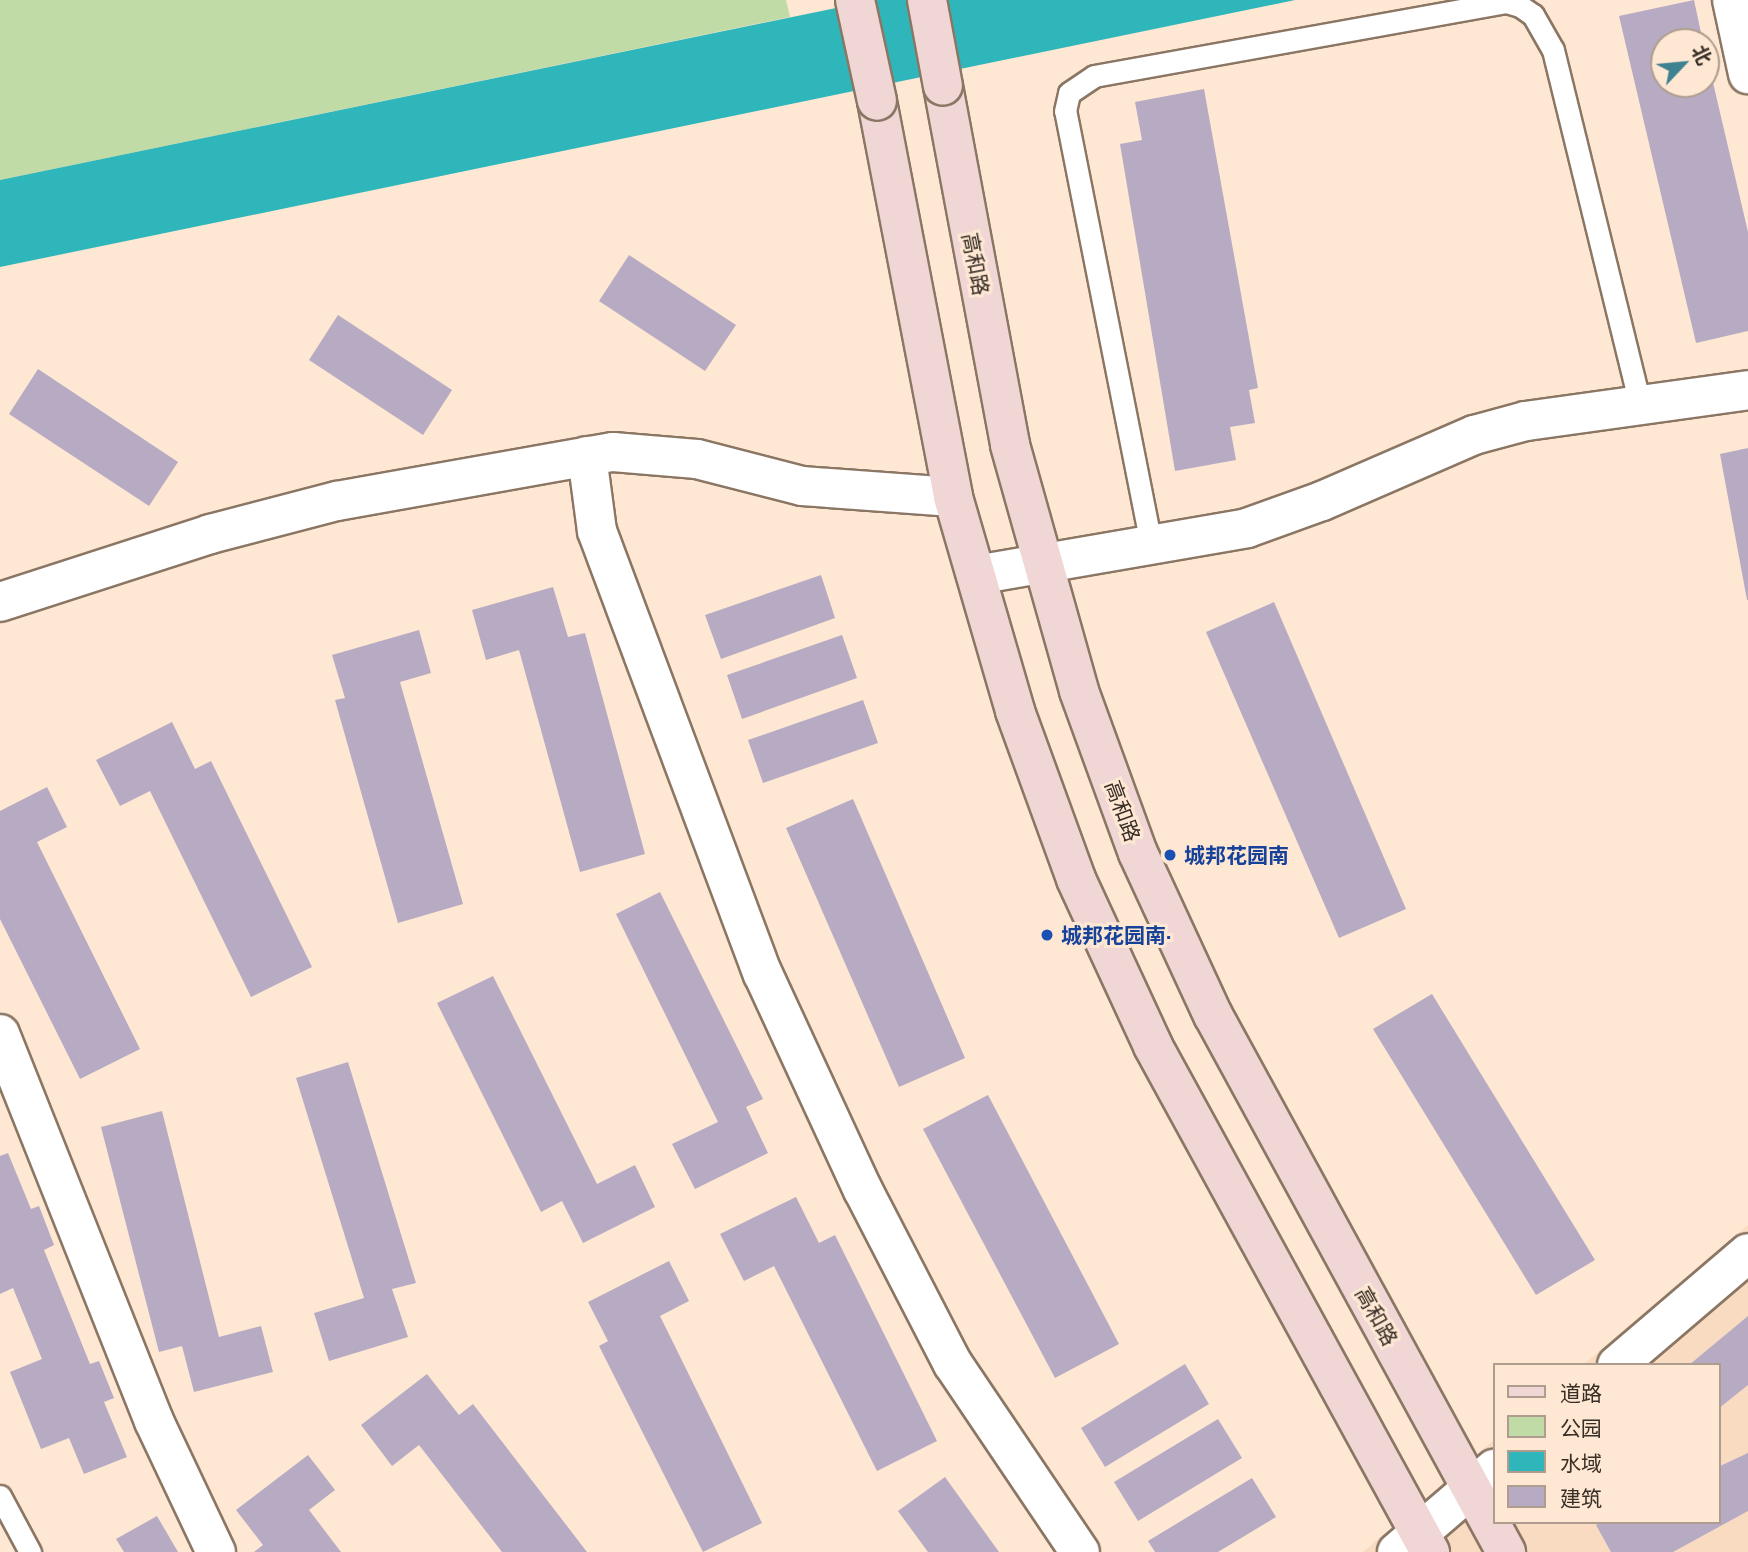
<!DOCTYPE html>
<html>
<head>
<meta charset="utf-8">
<style>
  body { margin:0 }
  #map { position:relative; width:1748px; height:1552px; overflow:hidden; background:#fee7d3; font-family:Mulish,"Noto Sans SC",sans-serif }
  div>[style] { position:absolute }
  [style*='--x'] { left:calc(var(--x)*1px); top:calc(var(--y)*1px); width:calc(var(--w)*1px); rotate:calc(var(--a)*1deg) }
  .built>* { inset:0; background:#f9dbc2 }
  .green>* { inset:0; background:#c0dba6 }
  .water>* { inset:0; background:#2eb6ba }
  .building>* { inset:0; background:#b7abc3 }
  .roads { filter:drop-shadow(2px 0 #8b7664) drop-shadow(-2px 0 #8b7664) drop-shadow(0 2px #8b7664) drop-shadow(0 -2px #8b7664) }
  .lane>* { height:21px; margin:-10.5px; padding:0 10.5px; transform-origin:10.5px; border-radius:10.5px; background:#fff }
  .street>* { height:38px; margin:-19px; padding:0 19px; transform-origin:19px; border-radius:19px; background:#fff }
  .secondary>* { height:38px; margin:-19px; padding:0 19px; transform-origin:19px; border-radius:19px; background:#f0d6d5 }
  .bridges { filter:drop-shadow(2px 0 #8b7664) drop-shadow(-2px 0 #8b7664) drop-shadow(0 2px #8b7664) drop-shadow(0 -2px #8b7664) }
  .secondary-bridge>* { height:38px; margin:-19px; padding:0 19px; transform-origin:19px; border-radius:19px; background:#f0d6d5 }
  .dots>* { width:19px; height:19px; translate:-50% -50%; box-sizing:border-box; border:4px solid #fee7d3; border-radius:50% }
  span { translate:-50% -50%; white-space:nowrap; text-align:center; line-height:1.15; -webkit-text-stroke:6px #fee7d3; paint-order:stroke }
  .street-label { font-size:21px; color:#372e26 }
  .transit-label { font-size:21px; color:#164399; font-weight:700 }
  .left { translate:0 -50%; text-align:left }
  .legend { position:absolute; left:1493px; top:1363px; width:228px; height:161px; box-sizing:border-box; background:#fee7d3; border:2px solid #ae9d8e; margin:0; padding:9px 12px; list-style:none; font-size:21px; color:#372e26 }
  .legend li { display:flex; align-items:center; gap:14px; height:35px }
  .legend b { width:35px; border:2px solid #ae9d8e }
  .north { position:absolute; left:1650px; top:28px; width:70px; height:70px; box-sizing:border-box; background:#fee7d3; border:2px solid #ae9d8e; border-radius:50%; rotate:64deg; font-size:19px; font-weight:700; line-height:28px; text-align:center; color:#372e26 }
  .north::after { content:''; display:block; margin:auto; width:24px; height:32px; background:#3e8190; clip-path:polygon(50% 0,100% 100%,50% 72%,0 100%) }
</style>
</head>
<body>
<div id="map">
  <div class="built">
    <i style="clip-path:polygon(1748px 1225px,1748px 1552px,1363px 1552px,1494px 1440px,1494px 1522px,1718px 1522px,1718px 1365px,1583px 1365px)"></i>
  </div>
  <div class="green">
    <i style="clip-path:polygon(0 0,786px 0,790px 17px,0 180px)"></i>
  </div>
  <div class="water">
    <i style="clip-path:polygon(875px 0,1295px 0,0 267px,0 180px)"></i>
  </div>
  <div class="building">
    <i style="clip-path:polygon(1694px 0,1703px 42px,1664px 42px,1664px 84px,1706px 84px,1707px 57px,1748px 232px,1748px 331px,1696px 343px,1619px 16px)"></i>
    <i style="clip-path:polygon(1204px 89px,1258px 388px,1249px 390px,1255px 423px,1230px 427px,1236px 460px,1175px 471px,1120px 144px,1142px 140px,1135px 102px)"></i>
    <i style="clip-path:polygon(629px 255px,736px 325px,705px 371px,599px 301px)"></i>
    <i style="clip-path:polygon(338px 315px,452px 390px,423px 435px,309px 360px)"></i>
    <i style="clip-path:polygon(38px 369px,178px 462px,149px 506px,9px 414px)"></i>
    <i style="clip-path:polygon(1748px 448px,1748px 600px,1747px 600px,1720px 454px)"></i>
    <i style="clip-path:polygon(821px 575px,835px 618px,721px 659px,705px 615px)"></i>
    <i style="clip-path:polygon(553px 587px,568px 637px,585px 633px,645px 854px,580px 872px,519px 650px,486px 660px,472px 610px)"></i>
    <i style="clip-path:polygon(1274px 602px,1406px 909px,1339px 938px,1206px 632px)"></i>
    <i style="clip-path:polygon(419px 630px,431px 673px,400px 682px,463px 904px,398px 923px,335px 700px,345px 698px,332px 655px)"></i>
    <i style="clip-path:polygon(842px 635px,857px 678px,742px 719px,727px 675px)"></i>
    <i style="clip-path:polygon(863px 700px,878px 743px,763px 783px,748px 740px)"></i>
    <i style="clip-path:polygon(172px 722px,195px 769px,211px 761px,312px 967px,251px 997px,150px 791px,120px 806px,96px 760px)"></i>
    <i style="clip-path:polygon(47px 787px,67px 827px,37px 842px,140px 1049px,80px 1079px,0 919px,0 811px)"></i>
    <i style="clip-path:polygon(853px 799px,965px 1058px,899px 1087px,786px 828px)"></i>
    <i style="clip-path:polygon(660px 892px,763px 1099px,746px 1107px,768px 1153px,695px 1189px,672px 1144px,718px 1122px,616px 914px)"></i>
    <i style="clip-path:polygon(493px 976px,597px 1184px,635px 1165px,655px 1207px,583px 1243px,562px 1201px,541px 1212px,437px 1003px)"></i>
    <i style="clip-path:polygon(1432px 994px,1595px 1260px,1536px 1295px,1373px 1029px)"></i>
    <i style="clip-path:polygon(348px 1062px,416px 1283px,392px 1289px,408px 1337px,329px 1361px,314px 1313px,364px 1298px,296px 1078px)"></i>
    <i style="clip-path:polygon(988px 1095px,1119px 1344px,1055px 1378px,923px 1129px)"></i>
    <i style="clip-path:polygon(162px 1111px,219px 1337px,261px 1326px,273px 1372px,194px 1392px,182px 1346px,159px 1352px,101px 1127px)"></i>
    <i style="clip-path:polygon(8px 1153px,31px 1209px,39px 1206px,54px 1245px,44px 1250px,90px 1364px,99px 1361px,114px 1398px,104px 1402px,127px 1457px,84px 1474px,69px 1438px,41px 1449px,10px 1372px,42px 1359px,13px 1288px,0 1294px,0 1156px)"></i>
    <i style="clip-path:polygon(796px 1197px,819px 1243px,835px 1235px,937px 1441px,877px 1471px,774px 1266px,744px 1281px,720px 1234px)"></i>
    <i style="clip-path:polygon(669px 1261px,689px 1301px,660px 1316px,762px 1523px,703px 1552px,599px 1346px,608px 1341px,588px 1302px)"></i>
    <i style="clip-path:polygon(1748px 1316px,1748px 1385px,1718px 1409px,1718px 1365px,1689px 1365px)"></i>
    <i style="clip-path:polygon(1185px 1364px,1209px 1404px,1105px 1467px,1081px 1428px)"></i>
    <i style="clip-path:polygon(427px 1374px,459px 1415px,473px 1404px,587px 1552px,502px 1552px,419px 1445px,392px 1466px,361px 1425px)"></i>
    <i style="clip-path:polygon(1218px 1419px,1242px 1458px,1138px 1521px,1114px 1482px)"></i>
    <i style="clip-path:polygon(1748px 1453px,1748px 1511px,1673px 1552px,1611px 1552px,1596px 1525px,1601px 1522px,1718px 1522px,1718px 1467px)"></i>
    <i style="clip-path:polygon(308px 1455px,335px 1490px,309px 1510px,341px 1552px,254px 1552px,263px 1545px,236px 1510px)"></i>
    <i style="clip-path:polygon(945px 1477px,999px 1552px,928px 1552px,898px 1511px)"></i>
    <i style="clip-path:polygon(1252px 1478px,1276px 1517px,1218px 1552px,1155px 1552px,1148px 1541px)"></i>
    <i style="clip-path:polygon(157px 1516px,178px 1552px,124px 1552px,116px 1539px)"></i>
  </div>
  <div class="roads">
    <div class="lane">
      <i style="--x:1151;--y:544;--w:441;--a:-101.2"></i>
      <i style="--x:1065;--y:111;--w:18;--a:-77"></i>
      <i style="--x:1069;--y:93;--w:30;--a:-34"></i>
      <i style="--x:1094;--y:76;--w:419;--a:-10.2"></i>
      <i style="--x:1506;--y:2;--w:15;--a:16"></i>
      <i style="--x:1520;--y:6;--w:16;--a:35"></i>
      <i style="--x:1533;--y:15;--w:40;--a:60.3"></i>
      <i style="--x:1553;--y:50;--w:366;--a:76.2"></i>
      <i style="--x:0;--y:1496;--w:64;--a:61.8"></i>
    </div>
    <div class="street">
      <i style="--x:1732;--y:0;--w:76;--a:77.8"></i>
      <i style="--x:587;--y:456;--w:76;--a:82.4"></i>
      <i style="--x:597;--y:531;--w:473;--a:69.5"></i>
      <i style="--x:763;--y:974;--w:238;--a:65.2"></i>
      <i style="--x:863;--y:1190;--w:196;--a:62.7"></i>
      <i style="--x:953;--y:1364;--w:227;--a:56"></i>
      <i style="--x:976;--y:575;--w:275;--a:-9.8"></i>
      <i style="--x:1247;--y:528;--w:80;--a:-19.8"></i>
      <i style="--x:1322;--y:501;--w:166;--a:-23.5"></i>
      <i style="--x:1474;--y:435;--w:54;--a:-15.1"></i>
      <i style="--x:1526;--y:421;--w:224;--a:-7.9"></i>
      <i style="--x:0;--y:602;--w:221;--a:-17.9"></i>
      <i style="--x:210;--y:534;--w:131;--a:-14.6"></i>
      <i style="--x:337;--y:501;--w:280;--a:-10.1"></i>
      <i style="--x:613;--y:452;--w:84;--a:4.8"></i>
      <i style="--x:697;--y:459;--w:108;--a:14.4"></i>
      <i style="--x:802;--y:486;--w:151;--a:4.2"></i>
      <i style="--x:0;--y:1034;--w:417;--a:68.3"></i>
      <i style="--x:154;--y:1421;--w:145;--a:64.7"></i>
      <i style="--x:1617;--y:1365;--w:172;--a:-40.5"></i>
      <i style="--x:1397;--y:1552;--w:128;--a:-40.6"></i>
    </div>
    <div class="secondary">
      <i style="--x:943;--y:86;--w:365;--a:79.4"></i>
      <i style="--x:1010;--y:445;--w:255;--a:74.3"></i>
      <i style="--x:1079;--y:691;--w:172;--a:70"></i>
      <i style="--x:1138;--y:853;--w:179;--a:65.2"></i>
      <i style="--x:1213;--y:1015;--w:612;--a:61.38"></i>
      <i style="--x:877;--y:101;--w:403;--a:79.1"></i>
      <i style="--x:953;--y:497;--w:223;--a:73.8"></i>
      <i style="--x:1015;--y:711;--w:179;--a:70"></i>
      <i style="--x:1076;--y:879;--w:184;--a:65.2"></i>
      <i style="--x:1153;--y:1046;--w:577;--a:61.3"></i>
    </div>
  </div>
  <div class="bridges">
    <div class="secondary-bridge">
      <i style="--x:855;--y:0;--w:103;--a:77.7"></i>
      <i style="--x:927;--y:0;--w:87;--a:79.5"></i>
    </div>
  </div>
  <div class="dots">
    <i style="left:1170px;top:855px;background:#1a4fb4"></i>
    <i style="left:1047px;top:935px;background:#1a4fb4"></i>
  </div>
  <div class="street-label">
    <span style="left:976px;top:264px;rotate:79deg">高和路</span>
    <span style="left:1123px;top:811px;rotate:70deg">高和路</span>
    <span style="left:1377px;top:1316px;rotate:61deg">高和路</span>
  </div>
  <div class="transit-label">
    <span class="left" style="left:1184px;top:855px">城邦花园南</span>
    <span class="left" style="left:1061px;top:935px">城邦花园南·</span>
  </div>
  <ul class="legend">
  <li><b style="height:9px;background:#f0d6d5"></b>道路</li>
  <li><b style="height:19px;background:#c0dba6"></b>公园</li>
  <li><b style="height:19px;background:#2eb6ba"></b>水域</li>
  <li><b style="height:19px;background:#b7abc3"></b>建筑</li>
  </ul>
  <div class="north">北</div>
</div>
</body>
</html>
